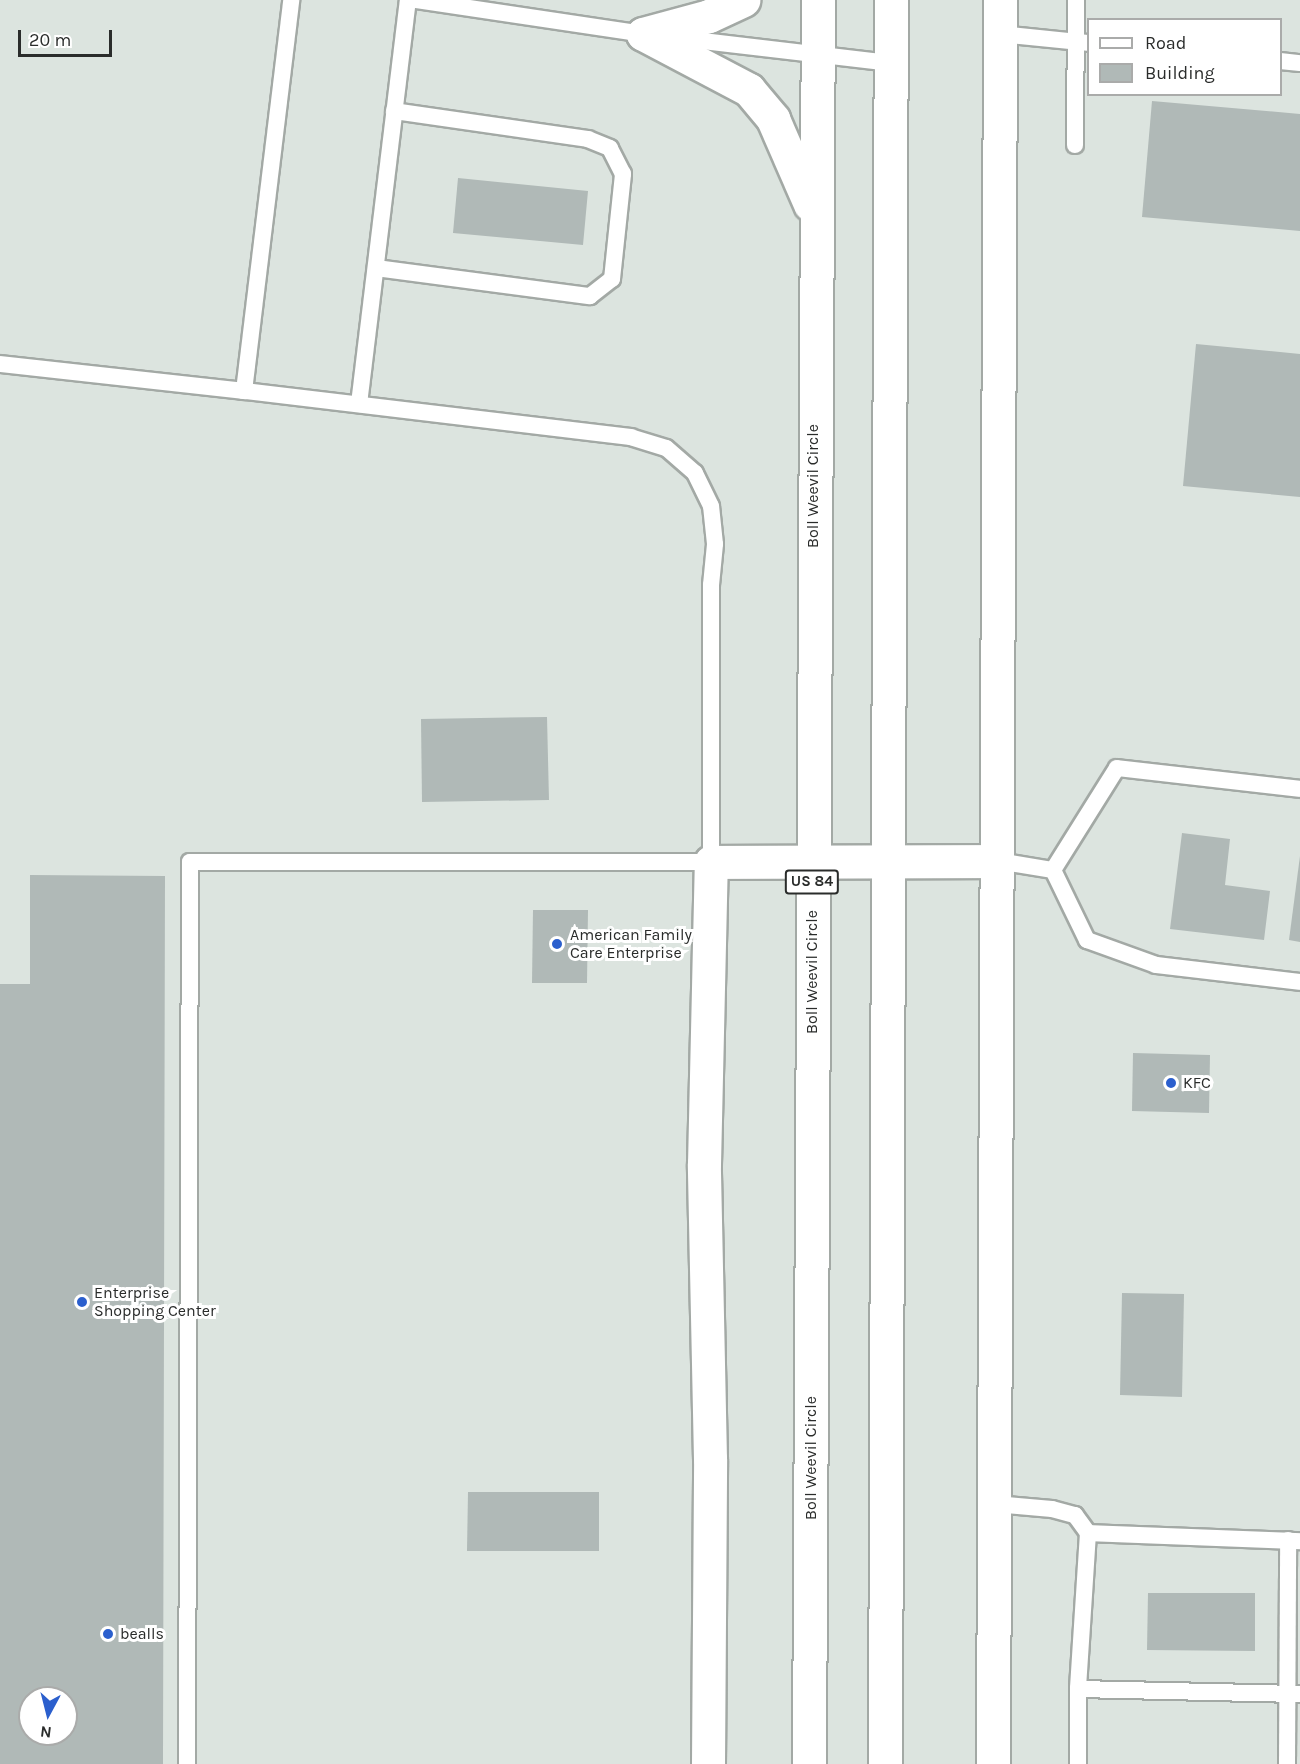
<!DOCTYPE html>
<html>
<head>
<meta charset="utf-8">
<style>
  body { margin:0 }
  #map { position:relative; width:1300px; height:1764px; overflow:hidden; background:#dce4df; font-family:Karla,sans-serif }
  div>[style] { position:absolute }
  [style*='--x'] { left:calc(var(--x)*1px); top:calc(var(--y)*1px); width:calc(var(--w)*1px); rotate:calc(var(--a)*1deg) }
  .building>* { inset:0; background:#b0b9b7 }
  .roads { filter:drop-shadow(2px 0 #a3a9a5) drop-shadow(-2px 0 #a3a9a5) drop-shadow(0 2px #a3a9a5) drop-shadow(0 -2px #a3a9a5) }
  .service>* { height:16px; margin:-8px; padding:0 8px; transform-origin:8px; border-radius:8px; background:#fff }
  .minor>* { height:33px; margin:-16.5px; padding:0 16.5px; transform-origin:16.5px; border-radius:16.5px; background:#fff }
  .trunk>* { height:33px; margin:-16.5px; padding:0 16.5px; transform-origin:16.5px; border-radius:16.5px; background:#fff }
  .dots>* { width:16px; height:16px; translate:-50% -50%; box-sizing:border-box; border:3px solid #fff; border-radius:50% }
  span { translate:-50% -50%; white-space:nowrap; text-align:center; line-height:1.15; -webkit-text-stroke:6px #fff; paint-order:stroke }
  .shield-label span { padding:2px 4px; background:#fff; border:2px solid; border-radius:4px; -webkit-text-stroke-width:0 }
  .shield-label { font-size:15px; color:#2a2c2b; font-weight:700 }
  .street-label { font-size:16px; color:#2a2c2b }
  .poi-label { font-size:16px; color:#2a2c2b }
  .left { translate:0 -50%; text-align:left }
  .legend { position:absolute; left:1087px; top:18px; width:195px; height:78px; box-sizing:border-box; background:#fff; border:2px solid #aaabaa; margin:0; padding:8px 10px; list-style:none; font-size:18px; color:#2a2c2b }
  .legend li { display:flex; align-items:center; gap:12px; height:30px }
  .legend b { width:30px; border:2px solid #aaabaa }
  .north { position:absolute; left:18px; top:1686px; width:60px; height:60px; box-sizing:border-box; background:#fff; border:2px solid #aaabaa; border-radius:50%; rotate:187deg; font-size:16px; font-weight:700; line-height:24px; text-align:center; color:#2a2c2b }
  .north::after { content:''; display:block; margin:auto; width:21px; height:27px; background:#2b5fcd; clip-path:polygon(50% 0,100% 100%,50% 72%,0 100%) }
  .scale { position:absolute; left:18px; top:30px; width:94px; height:27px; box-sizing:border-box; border:3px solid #2a2c2b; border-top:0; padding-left:8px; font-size:18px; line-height:21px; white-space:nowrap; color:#2a2c2b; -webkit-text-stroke:4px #fff; paint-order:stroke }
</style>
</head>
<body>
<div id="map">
  <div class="building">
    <i style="clip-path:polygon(1152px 101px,1300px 114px,1300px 231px,1142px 217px)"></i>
    <i style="clip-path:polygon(458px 178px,588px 191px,583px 245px,453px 233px)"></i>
    <i style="clip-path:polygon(1196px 344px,1300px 354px,1300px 497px,1183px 486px)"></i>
    <i style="clip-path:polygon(547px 717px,549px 800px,422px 802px,421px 719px)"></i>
    <i style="clip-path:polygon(1182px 833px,1230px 839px,1225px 885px,1270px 891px,1264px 940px,1170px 929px)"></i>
    <i style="clip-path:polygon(1300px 856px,1300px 942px,1289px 940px)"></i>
    <i style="clip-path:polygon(evenodd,30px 875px,165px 876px,163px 1764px,0 1764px,0 984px,30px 984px,30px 875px,30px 1698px,66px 1698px,66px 1734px,30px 1734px,30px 1698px)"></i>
    <i style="clip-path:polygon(533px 910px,588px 910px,587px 983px,532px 983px)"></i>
    <i style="clip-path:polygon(1133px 1053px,1210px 1055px,1209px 1113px,1132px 1111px)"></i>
    <i style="clip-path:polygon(1122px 1293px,1184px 1294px,1182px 1397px,1120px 1395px)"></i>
    <i style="clip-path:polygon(468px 1492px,599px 1492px,599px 1551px,467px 1551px)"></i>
    <i style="clip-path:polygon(1148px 1593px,1255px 1593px,1255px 1651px,1147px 1650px)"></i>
  </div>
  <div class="roads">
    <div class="service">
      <i style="--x:416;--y:0;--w:230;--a:8.5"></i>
      <i style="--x:643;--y:34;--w:250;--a:6.7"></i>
      <i style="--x:1000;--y:34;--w:88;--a:5.8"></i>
      <i style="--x:1280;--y:61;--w:20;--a:6"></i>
      <i style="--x:1075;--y:145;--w:145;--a:-89.6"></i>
      <i style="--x:376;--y:268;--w:216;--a:7.5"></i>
      <i style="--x:590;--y:296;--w:28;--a:-38"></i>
      <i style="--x:612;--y:279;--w:106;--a:-84"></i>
      <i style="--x:623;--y:174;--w:29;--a:-117"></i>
      <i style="--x:610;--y:148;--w:24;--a:-158"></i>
      <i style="--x:588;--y:139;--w:196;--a:-171.8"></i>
      <i style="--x:0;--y:364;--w:245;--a:6.3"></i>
      <i style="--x:359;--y:404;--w:407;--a:-83.1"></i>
      <i style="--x:998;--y:861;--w:56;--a:9.3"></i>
      <i style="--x:1053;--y:870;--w:120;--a:-57.9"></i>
      <i style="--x:1117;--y:768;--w:184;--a:6.5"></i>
      <i style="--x:1053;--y:870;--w:78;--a:64.1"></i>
      <i style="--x:1087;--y:940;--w:73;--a:19.9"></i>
      <i style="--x:1156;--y:965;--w:145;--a:6.7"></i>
      <i style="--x:995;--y:1504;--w:57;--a:5"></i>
      <i style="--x:1052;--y:1509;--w:24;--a:15"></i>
      <i style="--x:1075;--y:1515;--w:22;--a:54"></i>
      <i style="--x:1088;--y:1533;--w:156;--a:93.7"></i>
      <i style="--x:1078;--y:1689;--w:75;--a:90"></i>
      <i style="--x:1088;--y:1533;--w:212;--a:2.2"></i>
      <i style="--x:1078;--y:1689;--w:222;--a:1.3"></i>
      <i style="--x:187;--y:1764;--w:902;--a:-89.81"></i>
      <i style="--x:190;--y:862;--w:521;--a:0"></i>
      <i style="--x:711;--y:862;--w:277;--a:-90"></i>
      <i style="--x:711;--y:585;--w:41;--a:-84.4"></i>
      <i style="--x:715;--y:544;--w:38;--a:-96"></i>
      <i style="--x:711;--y:506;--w:37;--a:-116"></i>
      <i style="--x:695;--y:473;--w:38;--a:-139"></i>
      <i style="--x:666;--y:448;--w:37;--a:-163"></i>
      <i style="--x:631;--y:437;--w:390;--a:-173.2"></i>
      <i style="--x:244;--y:391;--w:394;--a:-83.1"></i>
      <i style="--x:1287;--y:1764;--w:224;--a:-89.7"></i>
    </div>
    <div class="minor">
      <i style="--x:708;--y:1764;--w:305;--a:-89.6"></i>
      <i style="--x:710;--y:1459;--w:295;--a:-91.2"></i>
      <i style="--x:704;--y:1164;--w:302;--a:-88.7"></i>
      <i style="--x:711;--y:862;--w:287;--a:-0.2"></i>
      <i style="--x:993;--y:1764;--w:1764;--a:-89.77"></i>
    </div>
    <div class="trunk">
      <i style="--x:643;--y:34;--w:120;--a:27.8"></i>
      <i style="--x:749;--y:90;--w:38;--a:50"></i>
      <i style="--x:773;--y:119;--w:93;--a:66.5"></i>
      <i style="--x:643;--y:34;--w:68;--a:-15.3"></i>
      <i style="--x:709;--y:16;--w:38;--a:-25"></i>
      <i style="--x:809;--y:1764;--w:1764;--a:-89.71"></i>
      <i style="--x:885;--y:1764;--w:1764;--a:-89.81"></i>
    </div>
  </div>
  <div class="dots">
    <i style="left:557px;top:944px;background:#2b5fcd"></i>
    <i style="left:1171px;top:1083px;background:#2b5fcd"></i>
    <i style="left:82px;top:1302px;background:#2b5fcd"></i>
    <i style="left:108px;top:1634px;background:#2b5fcd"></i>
  </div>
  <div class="shield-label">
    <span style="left:812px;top:882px">US 84</span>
  </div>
  <div class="street-label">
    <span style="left:813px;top:486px;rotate:-90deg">Boll Weevil Circle</span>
    <span style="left:812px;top:972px;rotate:-90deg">Boll Weevil Circle</span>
    <span style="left:811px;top:1458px;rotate:-90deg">Boll Weevil Circle</span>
  </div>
  <div class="poi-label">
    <span class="left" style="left:570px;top:944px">American Family<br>Care Enterprise</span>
    <span class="left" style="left:1183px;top:1083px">KFC</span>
    <span class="left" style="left:94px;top:1302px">Enterprise<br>Shopping Center</span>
    <span class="left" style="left:120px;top:1634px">bealls</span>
  </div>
  <ul class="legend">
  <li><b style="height:8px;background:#fff"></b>Road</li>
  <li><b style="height:16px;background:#b0b9b7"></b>Building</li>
  </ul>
  <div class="north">N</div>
  <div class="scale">20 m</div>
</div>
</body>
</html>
